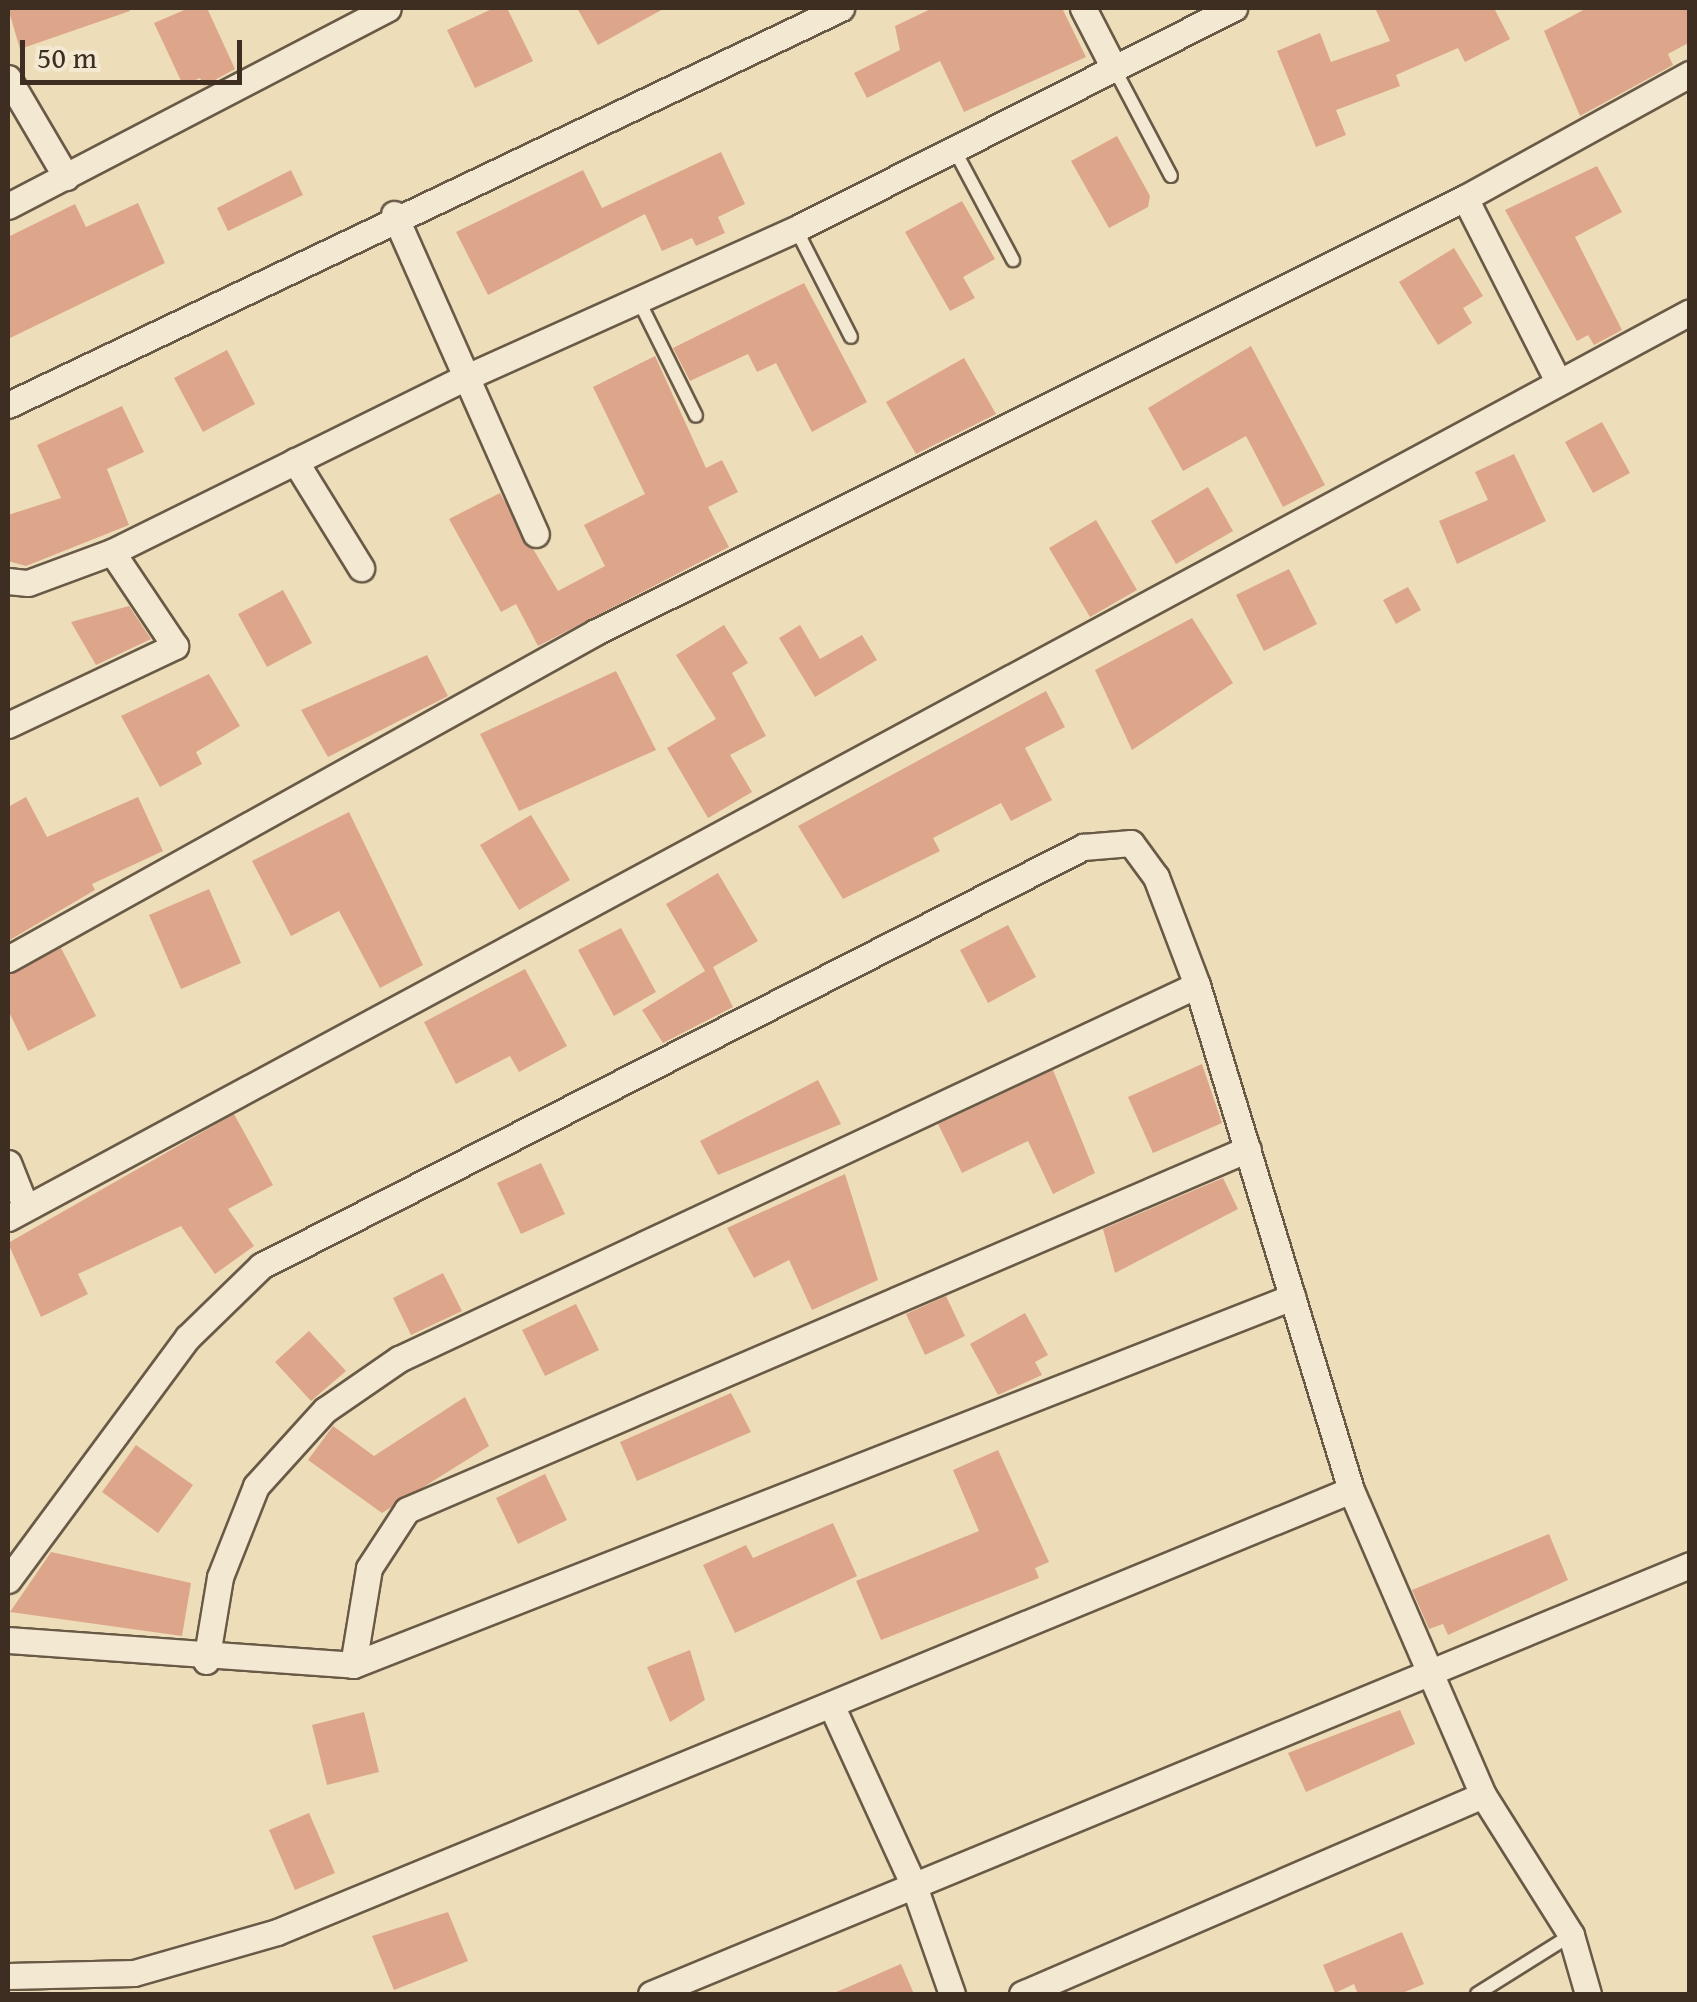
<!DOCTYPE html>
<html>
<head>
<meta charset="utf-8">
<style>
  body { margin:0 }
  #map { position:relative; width:1697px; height:2002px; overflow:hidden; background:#edddb9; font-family:"Gentium Book Plus",serif }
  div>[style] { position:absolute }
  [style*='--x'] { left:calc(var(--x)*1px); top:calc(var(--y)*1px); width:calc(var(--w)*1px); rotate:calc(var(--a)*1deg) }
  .building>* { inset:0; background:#dda68a }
  .roads { filter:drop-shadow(2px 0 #695a47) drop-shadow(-2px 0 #695a47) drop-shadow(0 2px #695a47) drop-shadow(0 -2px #695a47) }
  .lane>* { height:12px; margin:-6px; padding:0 6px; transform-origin:6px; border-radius:6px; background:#f3e9d2 }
  .street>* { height:25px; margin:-12.5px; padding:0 12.5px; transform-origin:12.5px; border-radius:12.5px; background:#f3e9d2 }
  span { translate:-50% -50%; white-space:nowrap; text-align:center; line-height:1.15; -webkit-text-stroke:8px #f3e9d2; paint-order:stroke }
  .frame { position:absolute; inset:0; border:10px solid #3d2e21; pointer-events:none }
  .scale { position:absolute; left:20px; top:40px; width:222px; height:45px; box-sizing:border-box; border:5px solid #3d2e21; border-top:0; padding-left:12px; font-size:30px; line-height:35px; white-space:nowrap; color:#3d2e21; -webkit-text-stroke:8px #f3e9d2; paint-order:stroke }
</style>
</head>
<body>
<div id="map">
  <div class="building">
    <i style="clip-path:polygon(8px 8px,129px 8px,130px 11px,20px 49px)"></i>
    <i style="clip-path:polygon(189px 8px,207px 8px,235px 69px,204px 86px,200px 78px,183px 85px,154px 23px)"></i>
    <i style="clip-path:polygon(494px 8px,507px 8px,533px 61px,475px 88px,447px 30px)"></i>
    <i style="clip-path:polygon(577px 8px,665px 8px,598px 45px)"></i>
    <i style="clip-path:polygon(933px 8px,1062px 8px,1086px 57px,964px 112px,940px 61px,867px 98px,854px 73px,900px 50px,895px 26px)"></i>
    <i style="clip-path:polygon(1375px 8px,1494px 8px,1510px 39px,1465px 62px,1458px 48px,1396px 75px,1400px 86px,1336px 110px,1346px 135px,1316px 147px,1277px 51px,1320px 33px,1331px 62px,1390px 41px)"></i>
    <i style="clip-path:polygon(1587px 8px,1690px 8px,1690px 42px,1668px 54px,1673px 65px,1580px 116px,1544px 31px)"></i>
    <i style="clip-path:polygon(1117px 136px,1150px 196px,1148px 207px,1109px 228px,1071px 161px)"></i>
    <i style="clip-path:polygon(721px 152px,745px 204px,718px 217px,725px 233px,696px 246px,692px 238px,662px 251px,645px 214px,488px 295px,456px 232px,583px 170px,602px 208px)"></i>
    <i style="clip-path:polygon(1597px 166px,1622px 212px,1575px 237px,1622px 330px,1594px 345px,1588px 335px,1577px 341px,1505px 210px)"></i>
    <i style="clip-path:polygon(291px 170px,303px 195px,228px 231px,217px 208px)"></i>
    <i style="clip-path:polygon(962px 201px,995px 259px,963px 277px,975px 298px,950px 311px,905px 232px)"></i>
    <i style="clip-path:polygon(138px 203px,165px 263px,8px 339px,8px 237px,75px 204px,86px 227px)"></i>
    <i style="clip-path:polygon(1454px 248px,1483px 296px,1463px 308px,1472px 323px,1438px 345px,1399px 282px)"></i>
    <i style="clip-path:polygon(804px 283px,867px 402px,812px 432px,776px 363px,757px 372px,748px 354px,690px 381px,673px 348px)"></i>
    <i style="clip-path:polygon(1251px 346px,1325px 485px,1283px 507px,1246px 436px,1183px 471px,1148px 408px)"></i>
    <i style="clip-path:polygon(227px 350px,255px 404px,203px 432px,174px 378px)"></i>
    <i style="clip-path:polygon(655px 356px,706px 468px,722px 460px,738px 492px,708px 507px,729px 547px,538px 646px,516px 604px,501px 612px,449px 519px,500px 493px,558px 591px,605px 566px,584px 525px,645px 494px,593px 387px)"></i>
    <i style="clip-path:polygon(964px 358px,996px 414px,916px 454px,886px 402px)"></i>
    <i style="clip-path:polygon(122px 406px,144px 452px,107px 469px,129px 525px,26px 566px,8px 561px,8px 515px,61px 498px,37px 445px)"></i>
    <i style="clip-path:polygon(1602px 422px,1630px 473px,1593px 493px,1565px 442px)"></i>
    <i style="clip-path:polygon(1514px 454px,1546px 521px,1457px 564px,1439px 521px,1488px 500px,1475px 472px)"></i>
    <i style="clip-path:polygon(1208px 487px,1233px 531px,1176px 564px,1151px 521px)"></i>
    <i style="clip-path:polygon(1096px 520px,1137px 590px,1090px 617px,1049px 548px)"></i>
    <i style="clip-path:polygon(1289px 569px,1317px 624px,1264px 651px,1236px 595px)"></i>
    <i style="clip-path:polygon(1408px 587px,1421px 610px,1396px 624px,1383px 600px)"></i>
    <i style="clip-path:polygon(283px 590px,312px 643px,267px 667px,238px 614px)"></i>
    <i style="clip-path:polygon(129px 606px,151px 639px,96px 665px,71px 622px)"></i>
    <i style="clip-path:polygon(1192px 618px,1233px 683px,1132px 750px,1095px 670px)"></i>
    <i style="clip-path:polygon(724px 625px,748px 663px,732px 673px,766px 736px,730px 755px,752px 792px,708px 818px,667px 748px,716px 719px,676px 655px)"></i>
    <i style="clip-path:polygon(800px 625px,820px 659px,862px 635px,877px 660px,815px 697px,779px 638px)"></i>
    <i style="clip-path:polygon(427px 655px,448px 696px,328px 757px,301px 710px)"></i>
    <i style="clip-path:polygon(616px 671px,656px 750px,519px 811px,480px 734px)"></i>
    <i style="clip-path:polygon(209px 674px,240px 726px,196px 752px,202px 764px,160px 787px,121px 716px)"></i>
    <i style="clip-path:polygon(1046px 691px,1065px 727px,1025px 748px,1052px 800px,1011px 821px,1001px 803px,933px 838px,940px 851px,843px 899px,798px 826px)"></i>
    <i style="clip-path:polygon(26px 797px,47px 837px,138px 797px,163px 851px,92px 884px,95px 890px,8px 941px,8px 807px)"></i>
    <i style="clip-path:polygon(349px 812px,423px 965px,380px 988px,339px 911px,291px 936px,252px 861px)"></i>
    <i style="clip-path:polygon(531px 815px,570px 880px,519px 910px,480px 845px)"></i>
    <i style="clip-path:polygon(718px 873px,758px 941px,713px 967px,733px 1007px,663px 1043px,642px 1010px,705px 971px,666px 904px)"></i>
    <i style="clip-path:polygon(209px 889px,241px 963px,181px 989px,149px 915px)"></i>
    <i style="clip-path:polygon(1008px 925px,1036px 977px,988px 1003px,960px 950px)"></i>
    <i style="clip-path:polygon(621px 928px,656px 992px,614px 1016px,578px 950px)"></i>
    <i style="clip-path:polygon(61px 948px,96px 1016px,28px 1051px,8px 1010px,8px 975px)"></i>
    <i style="clip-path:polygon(525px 969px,567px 1046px,519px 1072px,510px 1056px,456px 1084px,424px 1022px)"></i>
    <i style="clip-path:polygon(1202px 1064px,1222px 1123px,1153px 1153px,1128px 1097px)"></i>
    <i style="clip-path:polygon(1053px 1070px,1095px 1173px,1053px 1194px,1028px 1141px,962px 1173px,938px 1124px)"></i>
    <i style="clip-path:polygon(818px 1080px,841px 1124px,718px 1175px,700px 1141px)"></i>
    <i style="clip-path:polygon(234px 1114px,273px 1185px,228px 1209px,254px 1246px,215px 1274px,181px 1226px,78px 1274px,88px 1294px,41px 1317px,8px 1243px)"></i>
    <i style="clip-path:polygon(541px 1163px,565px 1214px,521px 1234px,497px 1183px)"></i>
    <i style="clip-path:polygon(845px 1174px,878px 1280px,812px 1310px,789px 1260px,754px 1278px,727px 1228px)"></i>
    <i style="clip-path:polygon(1223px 1178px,1238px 1209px,1115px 1273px,1103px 1229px)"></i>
    <i style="clip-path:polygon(443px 1273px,462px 1311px,411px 1335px,393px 1298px)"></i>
    <i style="clip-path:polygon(946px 1296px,965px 1336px,925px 1355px,906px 1314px)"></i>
    <i style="clip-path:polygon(576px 1304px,599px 1350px,545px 1376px,522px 1330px)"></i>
    <i style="clip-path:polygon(1025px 1313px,1048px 1355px,1035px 1362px,1042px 1375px,998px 1395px,970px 1344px)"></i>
    <i style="clip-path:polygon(309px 1331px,346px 1371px,311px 1401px,275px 1362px)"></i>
    <i style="clip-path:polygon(731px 1393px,751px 1432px,637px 1481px,620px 1442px)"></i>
    <i style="clip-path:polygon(465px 1397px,489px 1446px,382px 1513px,308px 1460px,333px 1426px,374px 1456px)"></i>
    <i style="clip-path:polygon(136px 1445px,193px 1485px,158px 1533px,102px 1492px)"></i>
    <i style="clip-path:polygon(998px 1450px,1049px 1562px,1035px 1568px,1039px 1578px,881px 1640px,856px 1581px,979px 1531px,953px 1470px)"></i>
    <i style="clip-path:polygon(545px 1474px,567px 1520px,518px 1544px,496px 1498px)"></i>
    <i style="clip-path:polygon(833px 1523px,857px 1576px,735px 1633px,703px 1565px,746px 1545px,753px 1558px)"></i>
    <i style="clip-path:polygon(1549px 1534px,1568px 1580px,1448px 1635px,1443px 1624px,1429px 1629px,1412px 1590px)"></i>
    <i style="clip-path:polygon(51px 1552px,191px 1583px,182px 1636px,10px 1612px)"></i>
    <i style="clip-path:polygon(690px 1650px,705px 1700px,670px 1722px,647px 1667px)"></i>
    <i style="clip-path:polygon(1400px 1710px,1415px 1744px,1306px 1792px,1288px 1753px)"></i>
    <i style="clip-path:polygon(364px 1712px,379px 1772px,327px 1785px,312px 1725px)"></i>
    <i style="clip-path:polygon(309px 1813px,335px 1873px,295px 1890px,269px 1830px)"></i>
    <i style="clip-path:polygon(448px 1912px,468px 1961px,394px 1990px,372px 1936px)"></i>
    <i style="clip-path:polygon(1402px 1932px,1424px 1984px,1400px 1994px,1358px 1994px,1354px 1984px,1335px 1993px,1323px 1965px)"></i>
    <i style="clip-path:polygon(901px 1964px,914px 1994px,832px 1994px)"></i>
  </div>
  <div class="roads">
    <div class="lane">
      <i style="--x:1114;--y:68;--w:122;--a:62.2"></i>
      <i style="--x:954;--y:149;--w:126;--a:62"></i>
      <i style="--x:796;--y:229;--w:121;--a:63"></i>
      <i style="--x:639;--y:301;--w:128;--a:63.6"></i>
      <i style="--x:1477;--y:1994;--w:111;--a:-32.1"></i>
    </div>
    <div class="street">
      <i style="--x:1083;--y:8;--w:68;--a:62.7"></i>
      <i style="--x:8;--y:78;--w:115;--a:59.6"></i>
      <i style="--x:1465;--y:198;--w:205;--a:63.1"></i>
      <i style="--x:8;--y:206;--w:428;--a:-27.5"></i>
      <i style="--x:394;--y:214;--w:350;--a:66.1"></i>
      <i style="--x:8;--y:405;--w:923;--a:-25.48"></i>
      <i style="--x:295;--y:461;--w:126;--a:58.3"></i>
      <i style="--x:8;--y:581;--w:20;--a:6"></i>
      <i style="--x:28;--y:583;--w:90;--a:-20.3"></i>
      <i style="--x:112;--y:552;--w:388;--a:-26.3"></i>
      <i style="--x:460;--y:380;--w:368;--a:-24.2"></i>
      <i style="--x:796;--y:229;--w:491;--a:-26.8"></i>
      <i style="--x:8;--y:725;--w:185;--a:-25.3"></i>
      <i style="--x:175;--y:646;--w:113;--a:-123.8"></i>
      <i style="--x:8;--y:959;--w:673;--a:-29.08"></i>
      <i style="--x:596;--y:632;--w:971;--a:-26.54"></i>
      <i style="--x:1465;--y:198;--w:257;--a:-28.9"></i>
      <i style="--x:8;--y:1163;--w:48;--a:68.2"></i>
      <i style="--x:8;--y:1218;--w:1910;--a:-28.31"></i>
      <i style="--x:8;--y:1580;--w:302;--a:-53.5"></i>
      <i style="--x:188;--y:1337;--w:102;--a:-44.2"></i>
      <i style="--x:261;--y:1266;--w:923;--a:-27.01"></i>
      <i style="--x:1083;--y:847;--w:48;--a:-4.8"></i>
      <i style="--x:1131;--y:843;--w:42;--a:53.7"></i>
      <i style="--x:1156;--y:877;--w:116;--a:69.2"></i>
      <i style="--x:1197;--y:985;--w:528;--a:73.04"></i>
      <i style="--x:1351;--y:1490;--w:332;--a:66.6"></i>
      <i style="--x:1483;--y:1795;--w:165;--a:57.8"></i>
      <i style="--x:1571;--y:1935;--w:61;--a:73.9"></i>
      <i style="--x:8;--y:1640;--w:346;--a:4.1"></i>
      <i style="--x:353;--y:1665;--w:1009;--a:-21.4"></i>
      <i style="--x:206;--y:1661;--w:85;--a:-80.5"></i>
      <i style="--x:220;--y:1577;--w:98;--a:-68.4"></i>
      <i style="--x:256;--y:1486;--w:103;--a:-47.8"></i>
      <i style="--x:325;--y:1410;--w:90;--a:-34.6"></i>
      <i style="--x:399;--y:1359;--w:881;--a:-25.11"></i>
      <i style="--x:353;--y:1665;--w:98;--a:-80.6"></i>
      <i style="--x:369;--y:1568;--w:69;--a:-56.8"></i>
      <i style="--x:407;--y:1510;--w:915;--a:-23.23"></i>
      <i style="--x:833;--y:1709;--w:195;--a:65.4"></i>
      <i style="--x:914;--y:1886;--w:114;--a:70.6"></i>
      <i style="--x:8;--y:1976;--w:126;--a:-1.4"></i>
      <i style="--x:134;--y:1973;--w:149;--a:-16"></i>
      <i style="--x:277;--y:1932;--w:1161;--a:-22.37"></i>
      <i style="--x:651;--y:1994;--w:1124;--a:-22.44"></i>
      <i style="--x:1022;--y:1994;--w:502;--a:-23.35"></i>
    </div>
  </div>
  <div class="frame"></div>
  <div class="scale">50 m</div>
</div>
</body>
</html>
